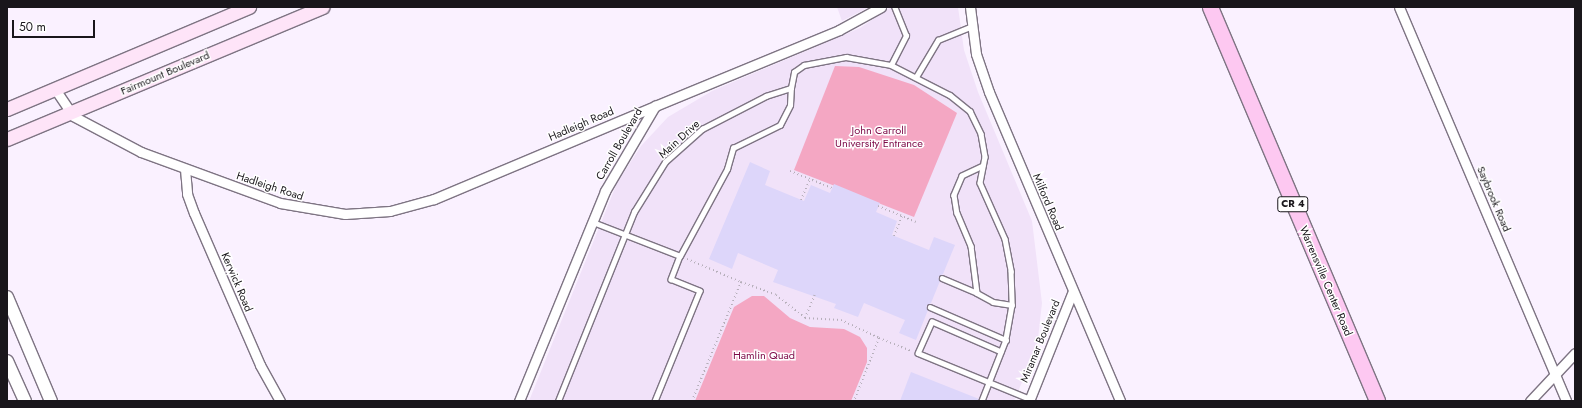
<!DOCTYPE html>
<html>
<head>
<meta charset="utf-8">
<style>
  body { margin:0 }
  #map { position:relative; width:1582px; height:408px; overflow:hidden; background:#faf1ff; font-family:Jost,sans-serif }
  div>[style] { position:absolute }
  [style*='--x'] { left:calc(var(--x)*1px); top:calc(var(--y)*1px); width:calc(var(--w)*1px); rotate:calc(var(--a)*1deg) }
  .built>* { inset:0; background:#f1e2f9 }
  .green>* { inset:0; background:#f4a7c3 }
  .building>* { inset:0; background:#ddd6fa }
  .path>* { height:2px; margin-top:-1px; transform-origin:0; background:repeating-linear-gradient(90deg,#b5aeb9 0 1px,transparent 0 4px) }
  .roads { filter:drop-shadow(1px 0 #7e7483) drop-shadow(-1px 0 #7e7483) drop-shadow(0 1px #7e7483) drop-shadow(0 -1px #7e7483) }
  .service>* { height:4.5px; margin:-2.25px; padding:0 2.25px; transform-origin:2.25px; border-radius:2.25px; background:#fff }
  .minor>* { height:9px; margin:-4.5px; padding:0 4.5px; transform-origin:4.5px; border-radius:4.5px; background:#fff }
  .tertiary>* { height:12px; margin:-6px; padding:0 6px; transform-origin:6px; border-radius:6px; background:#fff }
  .secondary>* { height:13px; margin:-6.5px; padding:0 6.5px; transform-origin:6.5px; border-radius:6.5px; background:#fee4f8 }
  .primary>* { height:15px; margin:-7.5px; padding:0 7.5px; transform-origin:7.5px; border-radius:7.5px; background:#fdc8f1 }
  span { translate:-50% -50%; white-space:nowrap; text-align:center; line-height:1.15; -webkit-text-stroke:3px #fff; paint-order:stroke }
  .shield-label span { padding:1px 3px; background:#fff; border:1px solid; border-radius:3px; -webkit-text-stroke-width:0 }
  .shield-label { font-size:10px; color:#19161b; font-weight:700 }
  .street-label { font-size:11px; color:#19161b }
  .park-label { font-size:11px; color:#7c0947 }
  .frame { position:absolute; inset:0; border:8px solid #19161b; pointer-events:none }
  .scale { position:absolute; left:12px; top:20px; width:83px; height:18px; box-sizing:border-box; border:2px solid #19161b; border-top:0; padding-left:5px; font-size:12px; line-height:14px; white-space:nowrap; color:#19161b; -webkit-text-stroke:3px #fff; paint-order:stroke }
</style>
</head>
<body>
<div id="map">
  <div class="built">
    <i style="clip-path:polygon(837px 7px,869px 7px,842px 21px)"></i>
    <i style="clip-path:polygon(891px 7px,958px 7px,964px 50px,978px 92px,1032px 221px,1042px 303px,1037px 347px,1014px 401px,529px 401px,617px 183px,641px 146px,668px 117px,712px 91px,860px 28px)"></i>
  </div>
  <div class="green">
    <i style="clip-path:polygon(835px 66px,859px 67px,914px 85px,957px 113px,914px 217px,794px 170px)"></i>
    <i style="clip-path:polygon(752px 296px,764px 296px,790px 318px,810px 327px,844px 329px,860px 337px,867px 348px,867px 362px,851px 401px,695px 401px,734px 307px)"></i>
  </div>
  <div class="building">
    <i style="clip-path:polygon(750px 162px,770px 171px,765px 185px,804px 201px,811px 185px,830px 193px,834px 184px,880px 203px,876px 212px,897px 221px,892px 235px,929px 250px,934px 237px,955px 245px,943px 274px,938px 277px,940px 281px,931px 303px,926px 306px,928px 310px,916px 340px,899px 333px,905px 320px,864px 303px,858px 317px,834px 308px,836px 304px,773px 282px,778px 270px,738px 253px,732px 269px,709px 259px)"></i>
    <i style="clip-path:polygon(911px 372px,979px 399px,978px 401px,900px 401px)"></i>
  </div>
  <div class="path">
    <i style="--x:790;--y:171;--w:45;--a:22"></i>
    <i style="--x:801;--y:200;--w:23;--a:-67"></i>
    <i style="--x:878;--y:206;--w:41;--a:22.8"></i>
    <i style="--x:894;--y:236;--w:22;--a:-68"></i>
    <i style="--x:687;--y:259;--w:59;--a:23.1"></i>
    <i style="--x:805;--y:318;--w:25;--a:-67"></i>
    <i style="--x:879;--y:338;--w:35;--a:22"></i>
    <i style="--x:692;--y:401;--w:129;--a:-67.6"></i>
    <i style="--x:741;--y:282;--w:37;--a:20"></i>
    <i style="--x:776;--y:295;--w:37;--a:38"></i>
    <i style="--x:805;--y:318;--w:36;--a:3"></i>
    <i style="--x:841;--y:320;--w:42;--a:25.3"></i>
    <i style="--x:879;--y:338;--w:68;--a:111.6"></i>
  </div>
  <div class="roads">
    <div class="service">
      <i style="--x:891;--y:65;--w:33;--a:-63"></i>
      <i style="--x:906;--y:36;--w:31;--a:-112"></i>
      <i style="--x:916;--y:77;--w:43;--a:-59.3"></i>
      <i style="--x:938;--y:40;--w:35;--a:-22"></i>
      <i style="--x:983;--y:166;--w:23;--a:155"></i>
      <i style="--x:962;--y:176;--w:21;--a:113"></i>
      <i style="--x:954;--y:195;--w:18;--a:81"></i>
      <i style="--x:957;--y:213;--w:36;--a:67"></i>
      <i style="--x:971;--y:246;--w:47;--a:82.7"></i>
      <i style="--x:977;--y:293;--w:18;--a:29"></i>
      <i style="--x:993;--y:302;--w:19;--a:9"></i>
      <i style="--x:593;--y:222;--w:93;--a:21.3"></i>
      <i style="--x:680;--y:256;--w:25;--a:111"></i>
      <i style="--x:671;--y:279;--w:31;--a:22"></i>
      <i style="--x:700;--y:291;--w:119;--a:112.2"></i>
      <i style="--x:680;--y:256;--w:99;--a:-61.6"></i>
      <i style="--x:727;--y:169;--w:22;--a:-74"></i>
      <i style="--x:733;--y:148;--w:52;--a:-26.1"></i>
      <i style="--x:780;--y:125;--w:22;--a:-63"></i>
      <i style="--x:790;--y:105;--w:17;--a:-87"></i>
      <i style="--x:942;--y:278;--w:38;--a:23"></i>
      <i style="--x:930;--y:307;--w:83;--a:23.5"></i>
      <i style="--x:1001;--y:352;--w:75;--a:-156.5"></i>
      <i style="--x:932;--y:322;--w:34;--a:114"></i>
      <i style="--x:918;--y:353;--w:121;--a:22.3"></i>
      <i style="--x:558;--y:401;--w:204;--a:-68.1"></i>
      <i style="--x:634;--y:212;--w:59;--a:-58.2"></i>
      <i style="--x:665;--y:162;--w:50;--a:-41.7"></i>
      <i style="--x:702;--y:129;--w:72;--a:-27.3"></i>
      <i style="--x:766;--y:96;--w:26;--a:-18"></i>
      <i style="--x:791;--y:88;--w:16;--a:-79"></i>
      <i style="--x:794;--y:72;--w:12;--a:-35"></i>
      <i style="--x:804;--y:65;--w:43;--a:-10.8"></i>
      <i style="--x:846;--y:57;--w:46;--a:10.1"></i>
      <i style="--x:891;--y:65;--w:66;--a:27"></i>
      <i style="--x:950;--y:95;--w:26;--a:39"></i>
      <i style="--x:970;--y:111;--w:25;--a:64"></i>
      <i style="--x:981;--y:134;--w:23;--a:80"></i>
      <i style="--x:985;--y:157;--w:26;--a:101"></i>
      <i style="--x:980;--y:183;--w:61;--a:65.9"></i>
      <i style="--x:1005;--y:239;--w:33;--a:79"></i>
      <i style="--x:1011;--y:271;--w:34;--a:88"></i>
      <i style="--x:1012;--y:305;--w:36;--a:100"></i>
      <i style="--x:1006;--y:340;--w:66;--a:111.5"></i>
    </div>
    <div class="minor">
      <i style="--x:970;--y:7;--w:47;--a:82.7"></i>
      <i style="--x:976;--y:54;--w:40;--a:71.1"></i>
      <i style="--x:989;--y:92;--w:336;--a:67"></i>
      <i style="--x:1399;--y:7;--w:428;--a:67"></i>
      <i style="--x:55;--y:89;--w:32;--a:56"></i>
      <i style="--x:73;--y:116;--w:77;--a:27.9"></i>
      <i style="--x:141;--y:152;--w:148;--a:20.1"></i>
      <i style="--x:280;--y:203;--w:66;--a:9.6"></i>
      <i style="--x:345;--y:214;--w:45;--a:-3.8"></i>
      <i style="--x:390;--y:211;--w:46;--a:-15.3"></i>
      <i style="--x:434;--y:199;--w:240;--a:-22.8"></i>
      <i style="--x:185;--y:169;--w:25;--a:85"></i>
      <i style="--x:187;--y:194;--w:20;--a:70"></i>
      <i style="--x:194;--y:213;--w:166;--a:66.5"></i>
      <i style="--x:260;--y:365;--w:41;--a:60.9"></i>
      <i style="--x:519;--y:401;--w:227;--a:-67.7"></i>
      <i style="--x:605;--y:191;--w:99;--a:-59.5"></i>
      <i style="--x:655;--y:106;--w:199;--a:-22.4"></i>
      <i style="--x:839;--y:30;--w:48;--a:-28.7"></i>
      <i style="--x:1029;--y:401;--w:118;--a:-68.2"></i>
      <i style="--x:1530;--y:401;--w:66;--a:-46.8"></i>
    </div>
    <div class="tertiary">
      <i style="--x:7;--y:297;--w:113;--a:67.1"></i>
      <i style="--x:7;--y:361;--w:44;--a:65.8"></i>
    </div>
    <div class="secondary">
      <i style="--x:7;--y:109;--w:263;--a:-22.9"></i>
      <i style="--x:7;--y:139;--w:342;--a:-22.7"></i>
    </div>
    <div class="primary">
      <i style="--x:1210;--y:7;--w:428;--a:67"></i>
    </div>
  </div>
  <div class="shield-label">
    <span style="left:1293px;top:204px">CR 4</span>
  </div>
  <div class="street-label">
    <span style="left:165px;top:73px;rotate:-23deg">Fairmount Boulevard</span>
    <span style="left:581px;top:124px;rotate:-23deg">Hadleigh Road</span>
    <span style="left:679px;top:139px;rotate:-42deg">Main Drive</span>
    <span style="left:619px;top:144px;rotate:-60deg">Carroll Boulevard</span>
    <span style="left:270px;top:186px;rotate:18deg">Hadleigh Road</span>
    <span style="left:1494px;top:199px;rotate:67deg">Saybrook Road</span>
    <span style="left:1048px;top:202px;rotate:67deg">Milford Road</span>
    <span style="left:1326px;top:281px;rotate:67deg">Warrensville Center Road</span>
    <span style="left:237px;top:282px;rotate:67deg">Kerwick Road</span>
    <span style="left:1040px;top:341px;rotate:-68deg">Miramar Boulevard</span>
  </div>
  <div class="park-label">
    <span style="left:879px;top:137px">John Carroll<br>University Entrance</span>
    <span style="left:764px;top:355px">Hamlin Quad</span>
  </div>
  <div class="frame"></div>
  <div class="scale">50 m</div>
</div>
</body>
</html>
